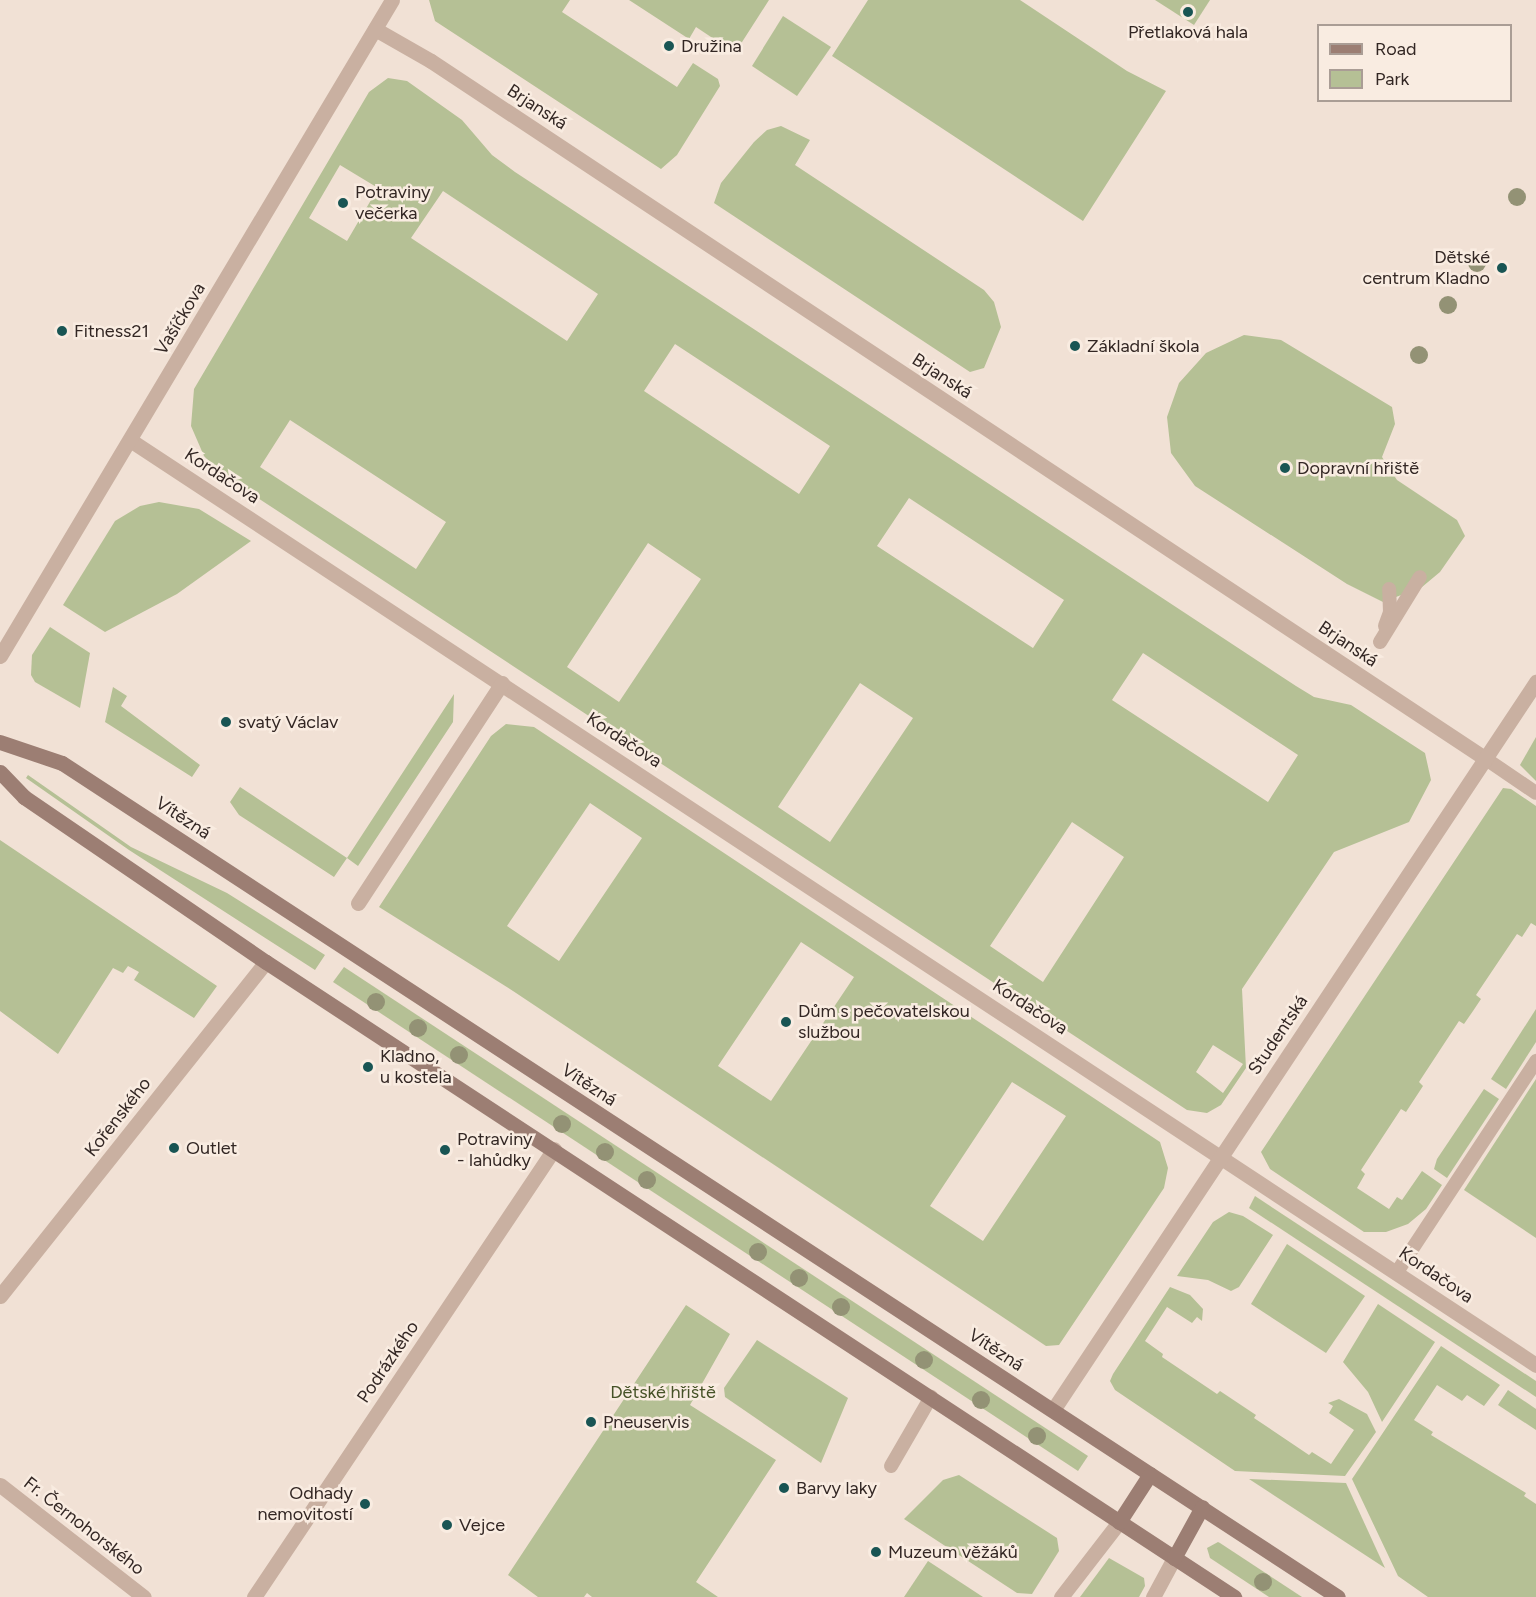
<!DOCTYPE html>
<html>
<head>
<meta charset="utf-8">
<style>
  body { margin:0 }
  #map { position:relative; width:1536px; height:1597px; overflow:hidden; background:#f1e1d5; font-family:Figtree,sans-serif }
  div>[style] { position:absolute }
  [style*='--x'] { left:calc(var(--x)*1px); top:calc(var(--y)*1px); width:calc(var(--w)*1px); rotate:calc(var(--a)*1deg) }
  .green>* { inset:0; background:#b5c095 }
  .service>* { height:14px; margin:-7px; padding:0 7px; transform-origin:7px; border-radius:7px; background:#c9b0a1 }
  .minor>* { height:15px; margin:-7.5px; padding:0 7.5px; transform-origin:7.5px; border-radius:7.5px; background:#c9b0a1 }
  .secondary>* { height:15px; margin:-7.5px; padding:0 7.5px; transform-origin:7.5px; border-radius:7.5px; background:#9c7e73 }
  .trees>* { width:18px; height:18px; margin:-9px; border-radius:50%; background:#939275 }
  .dots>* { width:16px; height:16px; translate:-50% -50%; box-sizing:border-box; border:3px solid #f9ece1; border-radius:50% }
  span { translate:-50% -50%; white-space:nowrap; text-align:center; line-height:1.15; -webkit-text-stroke:5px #f9ece1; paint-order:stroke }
  .poi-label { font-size:18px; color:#332724 }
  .left { translate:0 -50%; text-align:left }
  .right { translate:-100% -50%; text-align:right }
  .street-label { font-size:18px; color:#332724 }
  .park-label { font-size:18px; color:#465227 }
  .legend { position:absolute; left:1317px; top:24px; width:195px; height:78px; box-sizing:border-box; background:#f9ece1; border:2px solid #aa9d95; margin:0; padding:8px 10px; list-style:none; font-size:18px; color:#332724 }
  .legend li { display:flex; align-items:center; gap:12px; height:30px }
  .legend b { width:30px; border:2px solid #aa9d95 }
</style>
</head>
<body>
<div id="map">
  <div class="green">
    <i style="clip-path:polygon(429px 0,570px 0,562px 12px,677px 87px,693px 63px,718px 79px,720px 86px,677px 155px,661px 169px,435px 21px)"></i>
    <i style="clip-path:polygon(629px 0,769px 0,735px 53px,696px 27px,689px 39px)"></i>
    <i style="clip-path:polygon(868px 0,1020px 0,1127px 71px,1166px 91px,1083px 221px,832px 56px)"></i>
    <i style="clip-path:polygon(1155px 0,1210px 0,1194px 25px)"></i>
    <i style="clip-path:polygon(783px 16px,831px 47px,797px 96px,752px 66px)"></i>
    <i style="clip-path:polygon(evenodd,388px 78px,407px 81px,462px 120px,492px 155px,515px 172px,1296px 686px,1314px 697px,1351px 705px,1425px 753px,1431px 780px,1409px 822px,1334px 852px,1242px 989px,1246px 1068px,1221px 1105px,1207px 1113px,1187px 1110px,220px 473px,204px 456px,191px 426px,194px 389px,369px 92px,388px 78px,340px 165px,378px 188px,347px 241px,309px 218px,340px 165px,388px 78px,443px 191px,598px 294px,567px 341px,411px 238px,443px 191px,388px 78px,675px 344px,830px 446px,799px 494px,644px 391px,675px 344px,388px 78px,290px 420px,446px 522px,416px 569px,260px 467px,290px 420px,388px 78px,909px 498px,1064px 600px,1033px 648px,877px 546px,909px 498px,388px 78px,648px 543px,701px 579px,619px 702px,567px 667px,648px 543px,388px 78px,1143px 653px,1298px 755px,1268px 802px,1112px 700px,1143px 653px,388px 78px,860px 683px,913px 718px,830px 842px,778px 807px,860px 683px,388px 78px,1072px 822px,1124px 857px,1043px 982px,990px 946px,1072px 822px,388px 78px,1213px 1045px,1243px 1064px,1223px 1093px,1196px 1072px,1213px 1045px)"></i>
    <i style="clip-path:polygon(781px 126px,810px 140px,795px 165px,984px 290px,994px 302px,1001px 327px,984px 368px,970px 372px,714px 203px,721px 183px,754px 142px,767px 130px)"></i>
    <i style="clip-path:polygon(1244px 335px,1281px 340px,1392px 407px,1395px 424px,1382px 457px,1397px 480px,1457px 520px,1465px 536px,1440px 572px,1422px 587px,1383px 602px,1347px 584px,1195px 486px,1171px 453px,1167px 417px,1179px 383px,1206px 353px)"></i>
    <i style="clip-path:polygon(159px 502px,199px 509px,251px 541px,177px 594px,105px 632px,63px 605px,115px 521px,140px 506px)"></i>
    <i style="clip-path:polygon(50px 627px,90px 653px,80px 708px,35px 682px,31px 675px,32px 655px)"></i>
    <i style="clip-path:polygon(113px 687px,127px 696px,121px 706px,200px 765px,192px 777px,105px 722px)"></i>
    <i style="clip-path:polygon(454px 694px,453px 722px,358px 866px,347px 858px,334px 877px,239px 815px,230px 802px,240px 787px,347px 858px)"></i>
    <i style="clip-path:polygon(evenodd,506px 724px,534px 727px,1160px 1142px,1168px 1168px,1164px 1188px,1059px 1345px,1046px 1346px,513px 991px,379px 907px,491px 736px,506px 724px,590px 803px,642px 838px,559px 961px,507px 926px,590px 803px,506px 724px,801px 942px,854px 977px,771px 1101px,718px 1066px,801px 942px,506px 724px,1012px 1082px,1066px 1116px,983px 1241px,930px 1206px,1012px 1082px)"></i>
    <i style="clip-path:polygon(1536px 737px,1536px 781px,1520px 765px)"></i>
    <i style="clip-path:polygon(28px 775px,131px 847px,227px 893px,325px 955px,315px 970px,129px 850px,26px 778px)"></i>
    <i style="clip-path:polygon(1503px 788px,1511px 789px,1536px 806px,1536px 926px,1531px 923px,1522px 937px,1517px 934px,1476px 995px,1481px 999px,1473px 1011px,1464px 1024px,1459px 1021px,1419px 1082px,1423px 1086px,1406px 1112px,1401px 1109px,1361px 1170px,1365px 1174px,1357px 1188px,1389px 1209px,1397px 1197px,1402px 1200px,1422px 1171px,1442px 1185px,1426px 1209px,1408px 1224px,1386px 1232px,1364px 1232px,1270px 1169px,1261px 1152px)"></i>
    <i style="clip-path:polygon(0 840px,217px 986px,194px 1018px,134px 980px,139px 972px,128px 966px,123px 973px,113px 968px,58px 1054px,0 1011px)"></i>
    <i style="clip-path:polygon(344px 967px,1088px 1456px,1078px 1471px,333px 982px)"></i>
    <i style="clip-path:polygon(1536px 1009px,1536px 1042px,1506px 1089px,1491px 1079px)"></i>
    <i style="clip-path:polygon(1536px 1079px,1536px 1238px,1464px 1190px)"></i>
    <i style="clip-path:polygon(1484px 1089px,1499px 1099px,1447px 1178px,1434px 1169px,1437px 1159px)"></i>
    <i style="clip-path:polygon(1255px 1196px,1536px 1381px,1536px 1397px,1249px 1208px)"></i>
    <i style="clip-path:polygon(1229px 1212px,1243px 1216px,1273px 1235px,1239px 1287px,1231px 1291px,1208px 1280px,1177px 1276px,1213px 1222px)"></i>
    <i style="clip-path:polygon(1287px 1244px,1365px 1296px,1326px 1353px,1251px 1304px)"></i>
    <i style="clip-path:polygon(1170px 1287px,1190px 1295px,1203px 1309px,1202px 1321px,1197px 1317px,1192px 1323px,1167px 1307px,1145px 1341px,1163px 1354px,1162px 1357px,1217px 1394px,1220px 1391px,1256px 1415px,1254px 1418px,1309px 1455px,1312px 1452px,1331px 1464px,1354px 1430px,1329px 1413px,1333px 1406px,1328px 1403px,1339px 1399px,1367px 1414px,1376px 1432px,1345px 1476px,1235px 1471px,1115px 1390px,1110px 1381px,1113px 1374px)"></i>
    <i style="clip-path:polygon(1378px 1304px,1435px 1342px,1382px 1422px,1368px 1392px,1343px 1362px)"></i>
    <i style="clip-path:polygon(686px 1305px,730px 1334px,690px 1405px,776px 1460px,696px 1582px,718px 1597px,592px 1597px,587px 1593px,584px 1597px,538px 1597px,508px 1575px)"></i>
    <i style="clip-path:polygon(757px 1340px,848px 1398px,821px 1463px,725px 1397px,724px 1388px)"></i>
    <i style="clip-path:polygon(1441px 1346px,1500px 1385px,1484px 1406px,1467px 1395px,1462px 1401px,1437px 1385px,1414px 1420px,1433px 1432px,1431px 1435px,1526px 1493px,1524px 1496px,1536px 1504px,1536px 1597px,1428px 1597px,1398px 1576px,1352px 1479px)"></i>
    <i style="clip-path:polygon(1508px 1390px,1536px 1409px,1536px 1430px,1498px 1405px)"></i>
    <i style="clip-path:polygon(959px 1475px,1057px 1538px,1059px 1551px,1032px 1594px,1017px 1593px,904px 1519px,943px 1480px)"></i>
    <i style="clip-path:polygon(1249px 1479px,1346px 1483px,1385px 1568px)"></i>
    <i style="clip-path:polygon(1218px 1542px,1220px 1543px,1302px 1597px,1269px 1597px,1210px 1558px,1207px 1548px)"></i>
    <i style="clip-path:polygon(1109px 1558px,1144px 1578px,1145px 1586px,1139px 1597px,1080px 1597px)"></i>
    <i style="clip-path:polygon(928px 1561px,983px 1597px,904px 1597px)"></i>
  </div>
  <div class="service">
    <i style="--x:1385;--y:626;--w:15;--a:-70"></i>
    <i style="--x:1390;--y:612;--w:23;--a:-92"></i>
    <i style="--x:1380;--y:642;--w:76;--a:-58.4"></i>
    <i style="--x:1486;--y:759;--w:60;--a:34.2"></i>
    <i style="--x:1397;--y:1272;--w:253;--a:-56.6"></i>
    <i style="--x:891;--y:1466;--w:80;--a:-59.9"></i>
  </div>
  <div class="minor">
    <i style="--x:375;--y:29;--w:64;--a:29.7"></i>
    <i style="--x:431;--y:61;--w:1265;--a:33.49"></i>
    <i style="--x:130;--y:440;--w:1683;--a:33.34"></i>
    <i style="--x:0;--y:656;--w:764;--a:-59.14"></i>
    <i style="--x:358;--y:903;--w:263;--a:-56.8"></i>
    <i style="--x:0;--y:1296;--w:427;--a:-51.5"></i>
    <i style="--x:1053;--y:1410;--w:874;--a:-56.44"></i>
    <i style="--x:0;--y:1485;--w:182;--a:37.9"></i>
    <i style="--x:254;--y:1597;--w:539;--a:-56.19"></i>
    <i style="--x:1061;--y:1597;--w:95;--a:-52.3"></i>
    <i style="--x:1153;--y:1597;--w:44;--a:-61.7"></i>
  </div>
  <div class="secondary">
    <i style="--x:0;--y:742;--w:65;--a:18.7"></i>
    <i style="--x:62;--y:763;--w:1524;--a:33.17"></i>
    <i style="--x:0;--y:772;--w:35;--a:46"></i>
    <i style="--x:24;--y:797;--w:293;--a:34.3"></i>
    <i style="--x:266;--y:962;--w:1158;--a:33.26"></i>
    <i style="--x:1119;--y:1522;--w:57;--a:-57.1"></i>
    <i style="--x:1174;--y:1558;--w:58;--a:-61.2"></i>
  </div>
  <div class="trees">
    <i style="left:1517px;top:197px"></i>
    <i style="left:1477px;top:263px"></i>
    <i style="left:1448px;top:305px"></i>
    <i style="left:1419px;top:355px"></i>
    <i style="left:376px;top:1002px"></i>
    <i style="left:418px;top:1028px"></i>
    <i style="left:459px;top:1055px"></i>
    <i style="left:562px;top:1124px"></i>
    <i style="left:605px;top:1152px"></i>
    <i style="left:647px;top:1180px"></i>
    <i style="left:758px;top:1252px"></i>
    <i style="left:799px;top:1278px"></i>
    <i style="left:841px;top:1307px"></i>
    <i style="left:924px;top:1360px"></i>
    <i style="left:981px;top:1400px"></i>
    <i style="left:1037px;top:1436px"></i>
    <i style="left:1263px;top:1582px"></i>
  </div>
  <div class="dots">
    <i style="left:1188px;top:12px;background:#195554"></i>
    <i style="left:669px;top:46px;background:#195554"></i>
    <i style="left:343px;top:203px;background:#195554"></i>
    <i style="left:1502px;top:268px;background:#195554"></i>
    <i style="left:62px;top:331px;background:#195554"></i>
    <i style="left:1075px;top:346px;background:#195554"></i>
    <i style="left:1285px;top:468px;background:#195554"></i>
    <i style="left:226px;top:722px;background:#195554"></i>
    <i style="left:786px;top:1022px;background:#195554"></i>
    <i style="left:368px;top:1067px;background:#195554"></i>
    <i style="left:174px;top:1148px;background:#195554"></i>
    <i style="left:445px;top:1150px;background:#195554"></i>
    <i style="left:591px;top:1422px;background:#195554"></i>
    <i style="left:784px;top:1488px;background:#195554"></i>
    <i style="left:365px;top:1504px;background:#195554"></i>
    <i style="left:447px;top:1525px;background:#195554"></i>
    <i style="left:876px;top:1552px;background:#195554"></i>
  </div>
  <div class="poi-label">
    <span style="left:1188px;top:32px">Přetlaková hala</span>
    <span class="left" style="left:681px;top:46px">Družina</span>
    <span class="left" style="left:355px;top:203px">Potraviny<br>večerka</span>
    <span class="right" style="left:1490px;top:268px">Dětské<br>centrum Kladno</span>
    <span class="left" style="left:74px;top:331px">Fitness21</span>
    <span class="left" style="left:1087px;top:346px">Základní škola</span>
    <span class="left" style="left:1297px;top:468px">Dopravní hřiště</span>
    <span class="left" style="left:238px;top:722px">svatý Václav</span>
    <span class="left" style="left:798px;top:1022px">Dům s pečovatelskou<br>službou</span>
    <span class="left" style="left:380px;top:1067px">Kladno,<br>u kostela</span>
    <span class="left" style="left:457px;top:1150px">Potraviny<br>- lahůdky</span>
    <span class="left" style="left:186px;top:1148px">Outlet</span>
    <span class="left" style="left:603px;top:1422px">Pneuservis</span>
    <span class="left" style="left:796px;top:1488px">Barvy laky</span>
    <span class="right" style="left:353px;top:1504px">Odhady<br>nemovitostí</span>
    <span class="left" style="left:459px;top:1525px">Vejce</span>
    <span class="left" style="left:888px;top:1552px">Muzeum věžáků</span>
  </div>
  <div class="street-label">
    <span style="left:537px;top:107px;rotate:33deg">Brjanská</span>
    <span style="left:180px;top:319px;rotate:-59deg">Vašíčkova</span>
    <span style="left:942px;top:376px;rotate:33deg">Brjanská</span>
    <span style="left:222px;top:476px;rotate:33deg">Kordačova</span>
    <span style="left:1348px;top:644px;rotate:34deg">Brjanská</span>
    <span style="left:624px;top:740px;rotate:33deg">Kordačova</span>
    <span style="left:183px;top:818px;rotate:33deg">Vítězná</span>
    <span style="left:1030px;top:1007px;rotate:33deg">Kordačova</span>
    <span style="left:1278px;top:1035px;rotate:-56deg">Studentská</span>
    <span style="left:589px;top:1085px;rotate:33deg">Vítězná</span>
    <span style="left:118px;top:1117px;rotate:-52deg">Kořenského</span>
    <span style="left:1436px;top:1275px;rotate:34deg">Kordačova</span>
    <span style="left:996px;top:1350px;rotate:33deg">Vítězná</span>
    <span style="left:388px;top:1362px;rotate:-56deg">Podrázkého</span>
    <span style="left:84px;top:1526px;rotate:38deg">Fr. Černohorského</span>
  </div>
  <div class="park-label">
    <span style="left:663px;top:1392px">Dětské hřiště</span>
  </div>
  <ul class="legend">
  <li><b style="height:8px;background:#9c7e73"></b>Road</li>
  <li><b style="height:16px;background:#b5c095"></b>Park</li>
  </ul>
</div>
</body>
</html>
